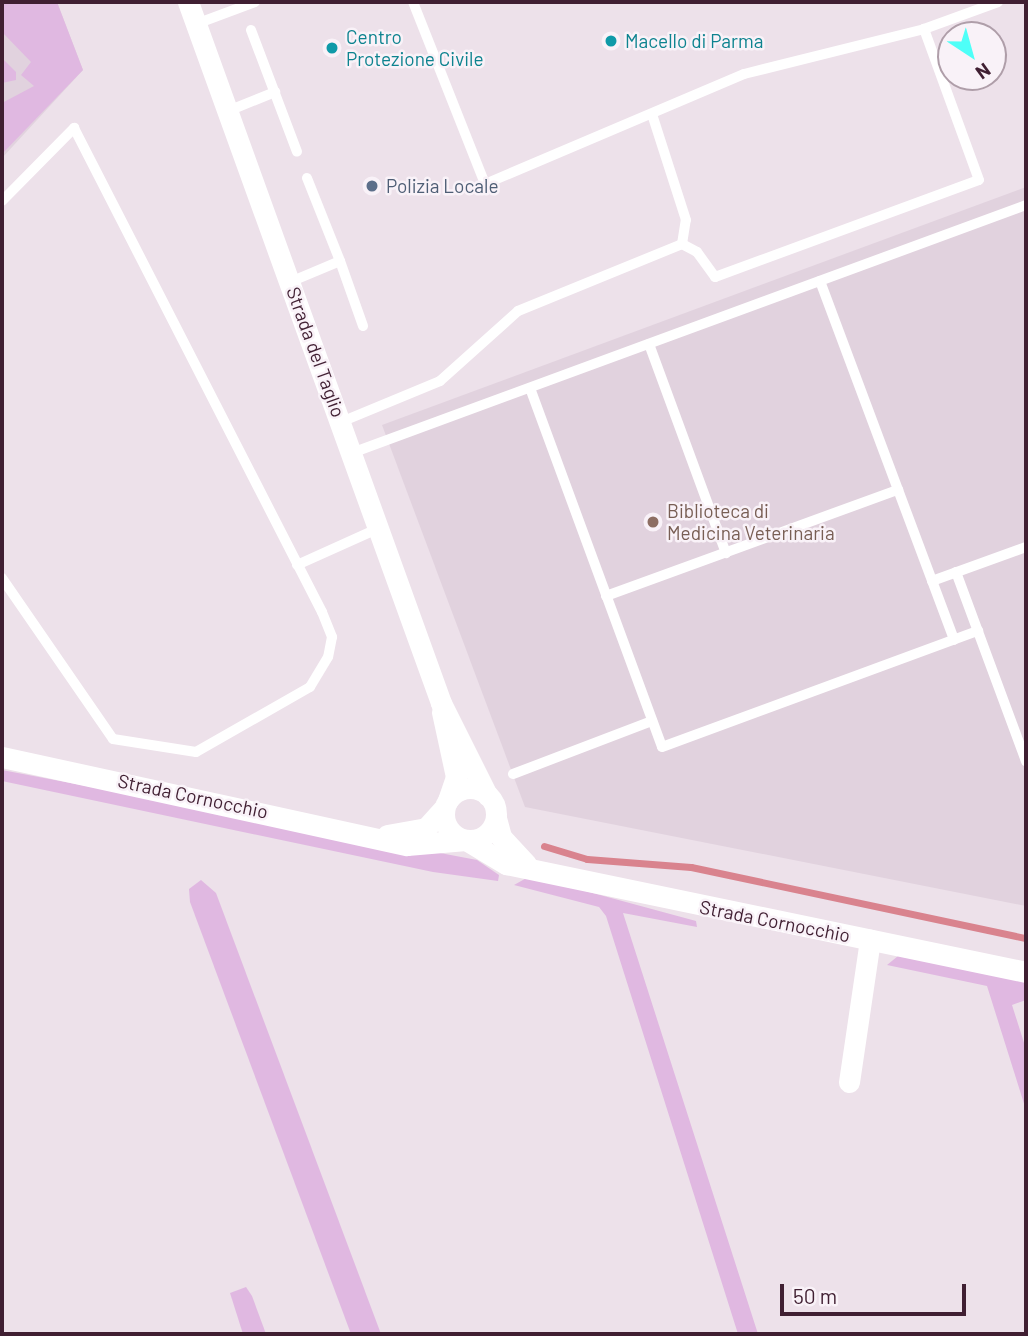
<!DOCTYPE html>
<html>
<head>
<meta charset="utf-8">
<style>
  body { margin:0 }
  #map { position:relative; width:1028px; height:1336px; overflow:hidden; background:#ede1ea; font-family:Barlow,sans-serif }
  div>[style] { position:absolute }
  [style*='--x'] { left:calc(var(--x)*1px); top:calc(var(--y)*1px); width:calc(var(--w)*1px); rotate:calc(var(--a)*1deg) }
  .built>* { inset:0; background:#e1d2de }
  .green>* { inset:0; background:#e0b8e1 }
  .stream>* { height:7px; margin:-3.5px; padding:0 3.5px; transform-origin:3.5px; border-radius:3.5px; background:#d9838e }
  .lane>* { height:10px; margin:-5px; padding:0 5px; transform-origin:5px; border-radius:5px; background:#fff }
  .street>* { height:21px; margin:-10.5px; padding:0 10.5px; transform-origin:10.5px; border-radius:10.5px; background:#fff }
  .street>.ring { margin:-10.5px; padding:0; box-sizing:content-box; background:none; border:21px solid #fff; border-radius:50% }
  .dots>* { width:19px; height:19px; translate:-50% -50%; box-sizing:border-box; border:4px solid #f9f2f8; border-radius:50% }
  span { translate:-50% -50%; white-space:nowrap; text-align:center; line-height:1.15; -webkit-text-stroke:5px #f9f2f8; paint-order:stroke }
  .culture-label { font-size:19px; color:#0d838f }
  .left { translate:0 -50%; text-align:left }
  .service-label { font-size:19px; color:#4e5e75 }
  .street-label { font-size:19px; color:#401f32 }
  .education-label { font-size:19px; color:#785e54 }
  .frame { position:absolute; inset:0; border:4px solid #401f32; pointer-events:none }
  .north { position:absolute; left:937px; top:21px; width:70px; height:70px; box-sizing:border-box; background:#f9f2f8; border:2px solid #af9ea9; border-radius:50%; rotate:144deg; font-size:19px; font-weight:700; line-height:28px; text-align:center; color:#401f32 }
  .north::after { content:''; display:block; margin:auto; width:24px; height:32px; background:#4efff8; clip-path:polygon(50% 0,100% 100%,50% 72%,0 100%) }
  .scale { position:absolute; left:780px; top:1284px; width:186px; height:32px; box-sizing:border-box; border:4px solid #401f32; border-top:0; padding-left:9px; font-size:21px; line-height:24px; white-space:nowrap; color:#401f32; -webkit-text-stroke:5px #f9f2f8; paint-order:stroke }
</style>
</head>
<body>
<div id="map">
  <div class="built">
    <i style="clip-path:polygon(2px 2px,57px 2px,83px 70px,2px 158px)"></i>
    <i style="clip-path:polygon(1026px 187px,1026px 906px,525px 807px,382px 425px)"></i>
  </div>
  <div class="green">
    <i style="clip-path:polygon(2px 2px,57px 2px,83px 70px,2px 154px,2px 103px,34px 86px,21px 75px,31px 62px,2px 32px)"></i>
    <i style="clip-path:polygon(2px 58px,16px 72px,16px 80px,2px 83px)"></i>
    <i style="clip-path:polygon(2px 770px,477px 860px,499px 875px,498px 881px,433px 872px,2px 781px)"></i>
    <i style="clip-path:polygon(530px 876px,696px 921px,697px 927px,623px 913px,758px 1334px,738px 1334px,606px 916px,599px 907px,514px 885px)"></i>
    <i style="clip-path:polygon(201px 880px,216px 893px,381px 1334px,351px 1334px,190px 902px,189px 889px)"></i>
    <i style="clip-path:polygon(898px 956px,1026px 981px,1026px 1000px,1012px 1005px,1026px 1049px,1026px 1110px,987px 986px,887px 965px)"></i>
    <i style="clip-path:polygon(246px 1287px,252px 1296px,266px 1334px,243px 1334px,230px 1293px)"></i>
  </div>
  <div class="stream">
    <i style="--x:544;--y:846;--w:45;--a:16.8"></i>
    <i style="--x:587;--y:859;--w:104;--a:4.4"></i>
    <i style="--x:691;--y:867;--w:342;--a:12"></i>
  </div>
  <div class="lane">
    <i style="--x:413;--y:2;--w:196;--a:68.4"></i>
    <i style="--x:485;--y:184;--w:281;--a:-23"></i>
    <i style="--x:744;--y:74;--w:186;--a:-14"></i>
    <i style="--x:924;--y:29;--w:79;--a:-20"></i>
    <i style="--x:196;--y:24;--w:63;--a:-20.4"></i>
    <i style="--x:251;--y:30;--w:130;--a:69.3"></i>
    <i style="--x:228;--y:111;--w:51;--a:-22"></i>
    <i style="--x:307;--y:178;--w:89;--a:68.3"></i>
    <i style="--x:2;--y:201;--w:103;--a:-45.4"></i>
    <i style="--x:74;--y:128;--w:544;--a:62.87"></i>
    <i style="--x:322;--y:612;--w:27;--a:68"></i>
    <i style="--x:332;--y:637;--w:20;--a:101"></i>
    <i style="--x:328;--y:657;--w:35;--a:121"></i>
    <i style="--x:310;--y:687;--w:131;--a:150.3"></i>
    <i style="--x:196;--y:752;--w:84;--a:-171.1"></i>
    <i style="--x:113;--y:739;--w:196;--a:-124.6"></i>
    <i style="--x:682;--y:244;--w:17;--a:28"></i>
    <i style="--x:697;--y:252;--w:31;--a:54"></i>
    <i style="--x:715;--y:277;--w:281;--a:-20.2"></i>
    <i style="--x:979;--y:180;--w:161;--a:-110"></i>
    <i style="--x:820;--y:281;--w:383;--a:69.5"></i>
    <i style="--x:290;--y:282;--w:54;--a:-22.8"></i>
    <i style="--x:340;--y:261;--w:69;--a:70.5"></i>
    <i style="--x:649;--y:344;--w:223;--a:69.8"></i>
    <i style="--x:530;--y:388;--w:382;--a:69.8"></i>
    <i style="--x:662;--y:747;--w:337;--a:-20.2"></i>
    <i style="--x:341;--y:422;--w:107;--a:-22.5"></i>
    <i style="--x:440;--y:381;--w:105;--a:-41.9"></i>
    <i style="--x:518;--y:311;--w:177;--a:-22.2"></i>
    <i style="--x:682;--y:244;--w:24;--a:-81"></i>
    <i style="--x:686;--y:220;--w:108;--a:-107.8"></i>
    <i style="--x:349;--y:454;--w:721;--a:-20.19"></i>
    <i style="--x:297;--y:565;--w:88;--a:-24.2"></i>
    <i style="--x:956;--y:572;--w:202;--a:69.7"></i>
    <i style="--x:932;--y:581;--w:100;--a:-19.9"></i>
    <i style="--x:606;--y:596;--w:311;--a:-20"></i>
    <i style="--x:513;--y:774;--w:149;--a:-20.9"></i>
  </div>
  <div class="street">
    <i style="--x:188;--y:2;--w:745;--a:70.15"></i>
    <i style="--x:441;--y:703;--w:103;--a:63.4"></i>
    <i style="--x:442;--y:712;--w:66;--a:77.8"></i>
    <i style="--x:456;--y:777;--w:24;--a:109"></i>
    <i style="--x:2;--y:757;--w:414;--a:12.3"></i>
    <i style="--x:407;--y:845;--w:59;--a:-4.8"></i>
    <i style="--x:466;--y:840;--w:47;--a:31"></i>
    <i style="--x:506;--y:864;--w:531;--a:11.73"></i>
    <i class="ring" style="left:444px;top:788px;width:31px;height:31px"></i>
    <i style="--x:496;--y:818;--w:20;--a:75"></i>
    <i style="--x:501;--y:837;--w:37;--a:47"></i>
    <i style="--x:387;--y:835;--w:40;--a:-10"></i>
    <i style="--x:426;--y:828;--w:27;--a:-48"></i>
    <i style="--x:849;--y:1082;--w:144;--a:-81.6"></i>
  </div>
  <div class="dots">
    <i style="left:611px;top:41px;background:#0f9aa8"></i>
    <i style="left:332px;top:48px;background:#0f9aa8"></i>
    <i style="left:372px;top:186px;background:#5c6f8a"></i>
    <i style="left:653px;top:522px;background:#8d6e63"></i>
  </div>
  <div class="culture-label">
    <span class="left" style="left:346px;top:48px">Centro<br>Protezione Civile</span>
    <span class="left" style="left:625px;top:41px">Macello di Parma</span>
  </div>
  <div class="service-label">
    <span class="left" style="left:386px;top:186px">Polizia Locale</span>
  </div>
  <div class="street-label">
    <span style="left:316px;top:352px;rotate:70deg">Strada del Taglio</span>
    <span style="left:193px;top:796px;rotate:12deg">Strada Cornocchio</span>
    <span style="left:775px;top:921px;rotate:11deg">Strada Cornocchio</span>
  </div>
  <div class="education-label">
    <span class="left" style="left:667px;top:522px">Biblioteca di<br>Medicina Veterinaria</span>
  </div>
  <div class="frame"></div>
  <div class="north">N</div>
  <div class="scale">50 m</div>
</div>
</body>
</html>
